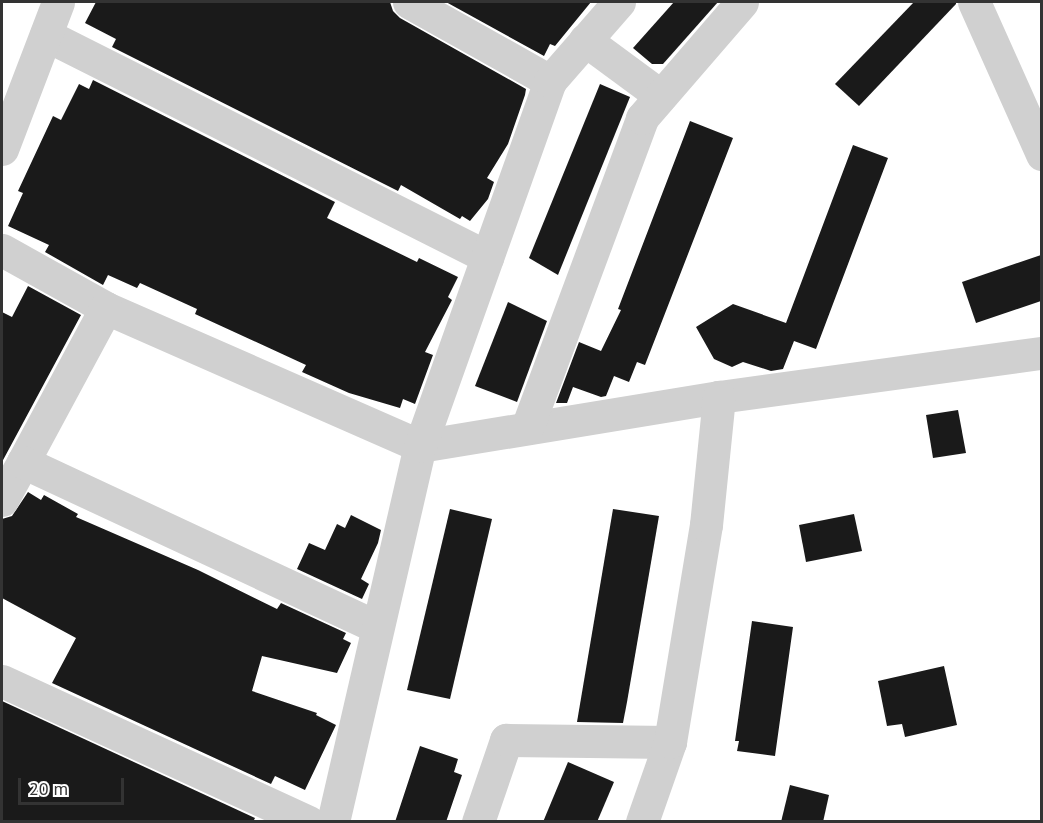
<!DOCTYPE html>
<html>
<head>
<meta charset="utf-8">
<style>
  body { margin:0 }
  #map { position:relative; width:1043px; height:823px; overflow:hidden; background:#fff; font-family:"PT Sans",sans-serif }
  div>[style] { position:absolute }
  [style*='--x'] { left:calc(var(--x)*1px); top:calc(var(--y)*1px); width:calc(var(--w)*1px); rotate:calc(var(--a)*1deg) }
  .building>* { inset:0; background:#1a1a1a }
  .minor>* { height:33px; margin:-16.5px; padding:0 16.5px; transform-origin:16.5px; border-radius:16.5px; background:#d0d0d0 }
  span { translate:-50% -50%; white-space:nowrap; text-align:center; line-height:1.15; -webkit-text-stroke:6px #fff; paint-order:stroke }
  .frame { position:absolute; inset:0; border:3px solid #333; pointer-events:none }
  .scale { position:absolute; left:18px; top:778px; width:106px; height:27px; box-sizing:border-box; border:3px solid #333; border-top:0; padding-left:8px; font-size:18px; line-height:21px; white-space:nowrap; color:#333; -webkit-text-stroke:4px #fff; paint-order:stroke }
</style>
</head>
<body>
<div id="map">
  <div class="building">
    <i style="clip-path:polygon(96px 2px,390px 2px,393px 11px,400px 18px,526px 89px,525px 95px,508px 144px,487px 178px,494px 182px,488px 199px,470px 221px,462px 216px,460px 219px,401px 185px,398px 191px,112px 47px,116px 39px,85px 23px)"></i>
    <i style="clip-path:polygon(446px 2px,591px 2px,555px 46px,550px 44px,544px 56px)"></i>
    <i style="clip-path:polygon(674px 2px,718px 2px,663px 64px,652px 64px,633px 48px)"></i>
    <i style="clip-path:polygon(914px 2px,956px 2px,956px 4px,859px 106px,835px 84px)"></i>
    <i style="clip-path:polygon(93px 80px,335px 202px,327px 218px,417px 262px,419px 258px,458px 277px,448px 297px,452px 300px,425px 352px,433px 355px,415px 404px,403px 399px,400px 408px,349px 393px,302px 372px,306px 365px,195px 314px,197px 309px,140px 283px,137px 288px,108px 275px,103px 285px,45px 252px,49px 245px,8px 226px,23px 193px,18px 191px,53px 116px,61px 120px,79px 84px,89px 89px)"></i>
    <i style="clip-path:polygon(600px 84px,630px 97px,558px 275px,529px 258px)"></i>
    <i style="clip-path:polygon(690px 121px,733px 138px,645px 365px,637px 362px,629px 382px,614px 376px,606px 396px,601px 397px,573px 387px,567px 403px,556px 403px,579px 342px,601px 351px,621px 310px,618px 309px)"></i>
    <i style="clip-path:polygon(853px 145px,888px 158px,816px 349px,794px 341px,783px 369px,771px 371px,743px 362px,732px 367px,714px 359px,696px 327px,733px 304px,786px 323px)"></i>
    <i style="clip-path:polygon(1041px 255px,1041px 301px,976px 323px,962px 282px)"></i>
    <i style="clip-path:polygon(28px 286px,81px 315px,2px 462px,2px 312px,12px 317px)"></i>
    <i style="clip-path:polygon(508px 302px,547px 321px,517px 402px,475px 386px)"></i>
    <i style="clip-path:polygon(958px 410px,966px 453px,933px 458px,926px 415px)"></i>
    <i style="clip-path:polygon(28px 492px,41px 500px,44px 495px,78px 514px,76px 517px,198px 570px,277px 609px,281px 603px,346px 633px,343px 639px,351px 643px,337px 673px,262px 656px,252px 691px,317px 713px,316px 715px,336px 725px,305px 790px,275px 776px,271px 784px,52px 683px,76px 638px,2px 598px,2px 519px,12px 516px)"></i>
    <i style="clip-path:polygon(450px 509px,492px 519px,450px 699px,407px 690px)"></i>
    <i style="clip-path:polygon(613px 509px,659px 516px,627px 702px,623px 723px,577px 722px)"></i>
    <i style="clip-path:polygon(854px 514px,862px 551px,806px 562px,799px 525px)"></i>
    <i style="clip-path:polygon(351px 515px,381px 530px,378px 543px,361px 579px,369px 584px,362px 599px,297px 569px,309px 543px,325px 550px,337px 524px,345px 528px)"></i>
    <i style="clip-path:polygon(752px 621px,793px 627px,775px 756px,737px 751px,739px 741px,735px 741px)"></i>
    <i style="clip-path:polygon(944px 666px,957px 725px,905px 737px,902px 724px,887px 726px,878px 681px)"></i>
    <i style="clip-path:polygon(2px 701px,255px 818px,253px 822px,2px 822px)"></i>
    <i style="clip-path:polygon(420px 746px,458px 759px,454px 772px,462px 775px,446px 822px,395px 822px)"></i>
    <i style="clip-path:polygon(568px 762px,614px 782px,597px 822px,543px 822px)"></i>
    <i style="clip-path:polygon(790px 785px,829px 795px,823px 822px,781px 822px)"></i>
  </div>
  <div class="minor">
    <i style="--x:409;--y:2;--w:162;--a:29.3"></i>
    <i style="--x:974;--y:2;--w:167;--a:65.9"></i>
    <i style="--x:46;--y:35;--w:494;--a:26.7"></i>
    <i style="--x:585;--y:40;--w:94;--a:36.4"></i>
    <i style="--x:2;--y:149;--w:157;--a:-69.1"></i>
    <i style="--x:2;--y:250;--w:119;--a:29.1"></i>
    <i style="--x:106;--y:308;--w:343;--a:23.7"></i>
    <i style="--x:420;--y:446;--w:303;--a:-9.3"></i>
    <i style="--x:719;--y:397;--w:326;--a:-7.8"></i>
    <i style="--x:527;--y:428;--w:331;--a:-69.6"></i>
    <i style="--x:642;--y:118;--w:153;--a:-49.2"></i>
    <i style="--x:23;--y:462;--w:175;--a:-61.7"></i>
    <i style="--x:2;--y:500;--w:43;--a:-61.1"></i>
    <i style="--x:23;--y:462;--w:391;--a:25"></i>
    <i style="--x:2;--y:681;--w:338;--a:24.7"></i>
    <i style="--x:333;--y:822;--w:386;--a:-77"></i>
    <i style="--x:420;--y:446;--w:387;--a:-70.4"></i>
    <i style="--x:550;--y:81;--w:105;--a:-48.9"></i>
    <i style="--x:478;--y:822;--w:87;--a:-71.1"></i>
    <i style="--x:506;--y:740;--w:164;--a:0.7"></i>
    <i style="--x:642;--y:822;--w:85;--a:-70.7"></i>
    <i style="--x:670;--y:742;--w:220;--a:-80.6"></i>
    <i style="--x:706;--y:525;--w:129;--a:-84.2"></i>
  </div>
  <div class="frame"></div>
  <div class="scale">20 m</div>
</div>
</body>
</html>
